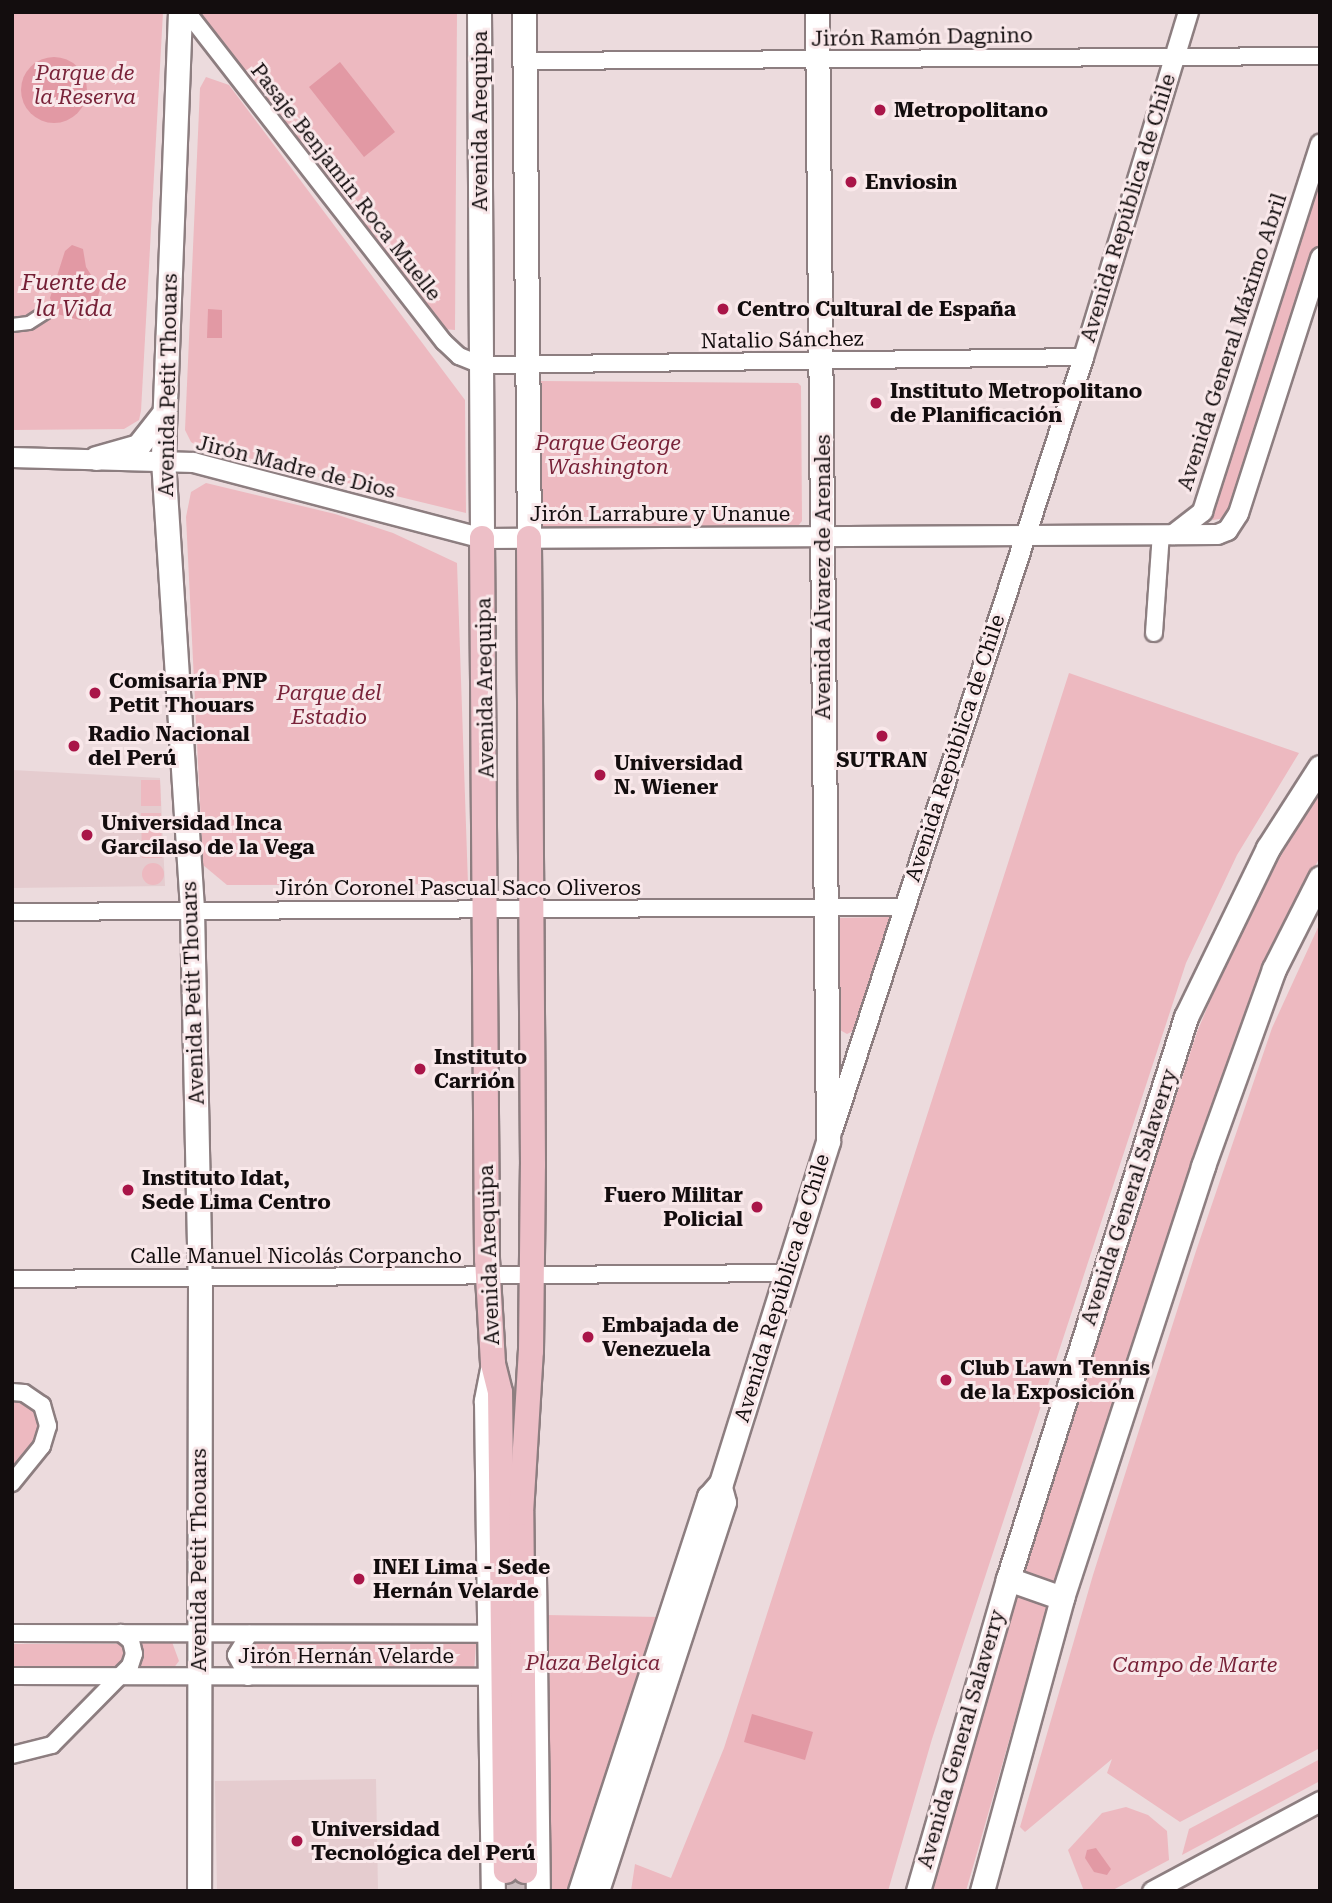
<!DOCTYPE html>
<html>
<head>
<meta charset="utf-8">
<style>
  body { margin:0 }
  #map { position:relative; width:1332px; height:1903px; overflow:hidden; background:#ecdbdd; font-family:"Roboto Serif",serif }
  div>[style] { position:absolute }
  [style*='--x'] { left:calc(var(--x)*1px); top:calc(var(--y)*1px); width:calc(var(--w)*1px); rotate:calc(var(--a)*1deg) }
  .built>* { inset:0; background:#e5cccf }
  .green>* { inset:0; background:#edb9c0 }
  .round { border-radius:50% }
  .water>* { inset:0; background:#e299a4 }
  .primary-tunnel>* { height:24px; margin-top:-12px; transform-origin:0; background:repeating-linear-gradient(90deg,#cbbcbe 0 24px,transparent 0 36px) }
  .roads { filter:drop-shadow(2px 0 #8d7e80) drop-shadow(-2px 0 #8d7e80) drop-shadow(0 2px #8d7e80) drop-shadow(0 -2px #8d7e80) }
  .pedestrian>* { height:12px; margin:-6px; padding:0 6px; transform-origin:6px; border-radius:6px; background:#fff }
  .minor>* { height:16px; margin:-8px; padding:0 8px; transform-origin:8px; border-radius:8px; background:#fff }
  .tertiary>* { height:19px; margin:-9.5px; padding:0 9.5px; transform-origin:9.5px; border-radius:9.5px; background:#fff }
  .secondary>* { height:23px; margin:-11.5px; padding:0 11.5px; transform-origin:11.5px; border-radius:11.5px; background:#fff }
  .primary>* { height:24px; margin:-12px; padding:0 12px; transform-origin:12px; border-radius:12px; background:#edbfc7 }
  .dots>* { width:19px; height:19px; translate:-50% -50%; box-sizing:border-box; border:4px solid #f9e8ea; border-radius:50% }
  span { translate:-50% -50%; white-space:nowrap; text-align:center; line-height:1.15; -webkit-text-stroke:6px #f9e8ea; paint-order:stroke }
  .street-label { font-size:21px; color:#130d0e }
  .park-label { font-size:21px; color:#792339; font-style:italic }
  .poi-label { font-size:21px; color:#130d0e; font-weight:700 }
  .left { translate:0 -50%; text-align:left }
  .right { translate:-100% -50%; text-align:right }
  .water-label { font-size:23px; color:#752036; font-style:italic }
  .frame { position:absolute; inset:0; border:14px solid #130d0e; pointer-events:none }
</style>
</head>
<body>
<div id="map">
  <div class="built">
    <i style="clip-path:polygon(12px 770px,160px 778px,165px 886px,12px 888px)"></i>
    <i style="clip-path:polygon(376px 1779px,378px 1891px,217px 1891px,215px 1781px)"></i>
  </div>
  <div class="green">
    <i style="clip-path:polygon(12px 12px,163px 12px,141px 411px,139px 420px,124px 429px,12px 430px)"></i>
    <i style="clip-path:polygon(200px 12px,457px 12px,455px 330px,443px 329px)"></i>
    <i style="clip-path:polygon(206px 77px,229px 85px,465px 400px,466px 513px,202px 449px,191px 442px,185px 430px,200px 88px)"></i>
    <i style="clip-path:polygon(1320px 161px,1320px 242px,1232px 517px,1213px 520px,1209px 511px)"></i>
    <i style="clip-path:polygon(540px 381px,798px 383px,801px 386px,802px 521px,798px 526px,543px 532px,534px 527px,534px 388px)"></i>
    <i style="clip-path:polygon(206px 483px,335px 514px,393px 533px,457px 563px,468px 884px,227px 885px,203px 865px,186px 517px,191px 492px)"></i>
    <i style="clip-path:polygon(1069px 673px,1299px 753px,1237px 855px,1186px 963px,932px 1739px,888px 1891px,631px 1891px,635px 1864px,671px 1878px,724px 1748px)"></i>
    <i style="clip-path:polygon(141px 780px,160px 780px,161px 806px,141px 806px)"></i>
    <i style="clip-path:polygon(1320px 788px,1320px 857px,1280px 931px,1238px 1030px,1057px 1573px,966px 1891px,925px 1891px,1037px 1524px,1197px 1032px,1246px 915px)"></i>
    <i style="clip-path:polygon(141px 813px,161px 813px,162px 858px,142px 858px)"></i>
    <i class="round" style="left:142px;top:863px;width:22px;height:22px"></i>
    <i style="clip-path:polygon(890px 917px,855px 1030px,847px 1034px,840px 1030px,837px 918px)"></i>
    <i style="clip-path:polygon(1320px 923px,1320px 1748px,1180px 1822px,1107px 1773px,1112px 1759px,1025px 1832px,1020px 1827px,1093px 1575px,1196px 1251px,1272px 1028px)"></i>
    <i style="clip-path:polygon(12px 1399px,31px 1405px,39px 1417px,41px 1431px,12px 1468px)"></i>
    <i style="clip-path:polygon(546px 1615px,660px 1617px,569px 1891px,549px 1891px)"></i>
    <i style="clip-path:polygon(256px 1640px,476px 1644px,474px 1672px,244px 1667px,245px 1646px)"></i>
    <i style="clip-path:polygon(138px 1641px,172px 1642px,179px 1661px,173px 1669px,137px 1670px,144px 1658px)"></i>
    <i style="clip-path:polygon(12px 1644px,119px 1644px,127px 1648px,131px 1659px,116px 1671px,12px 1670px)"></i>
    <i style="clip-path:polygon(1320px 1759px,1320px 1781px,1182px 1855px,1189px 1829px)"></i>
    <i style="clip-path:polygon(1126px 1807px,1148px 1815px,1167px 1831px,1169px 1860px,1111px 1891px,1084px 1891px,1068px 1850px,1102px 1813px)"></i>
  </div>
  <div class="water">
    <i class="round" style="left:21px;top:57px;width:66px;height:66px"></i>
    <i style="clip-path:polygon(340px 62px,395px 132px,364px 157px,309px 87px)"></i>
    <i style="clip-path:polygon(72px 245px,83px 249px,86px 267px,100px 289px,94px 312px,80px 320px,57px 314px,50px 298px,65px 251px)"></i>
    <i style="clip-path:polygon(208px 309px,222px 310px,222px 338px,207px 338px)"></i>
    <i style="clip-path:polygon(752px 1714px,813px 1732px,805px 1760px,744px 1742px)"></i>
    <i style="clip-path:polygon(1096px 1848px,1111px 1869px,1107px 1875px,1094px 1872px,1085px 1858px,1087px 1850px)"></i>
  </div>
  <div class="primary-tunnel">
    <i style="--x:506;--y:1871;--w:20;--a:90"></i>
    <i style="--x:525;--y:1871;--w:20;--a:90"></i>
  </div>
  <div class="roads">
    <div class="pedestrian">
      <i style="--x:12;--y:325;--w:17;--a:-7"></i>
      <i style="--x:29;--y:323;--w:20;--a:-33"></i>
    </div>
    <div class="minor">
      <i style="--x:187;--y:12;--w:418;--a:52.1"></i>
      <i style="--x:444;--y:342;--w:21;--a:43"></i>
      <i style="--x:459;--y:356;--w:24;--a:22"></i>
      <i style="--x:481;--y:365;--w:602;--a:-0.76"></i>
      <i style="--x:525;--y:61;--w:795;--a:-0.36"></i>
      <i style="--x:1154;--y:633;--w:99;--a:-86"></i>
      <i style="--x:12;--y:912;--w:891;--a:-0.32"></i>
      <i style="--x:12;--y:1279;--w:777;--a:-0.44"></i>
      <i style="--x:12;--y:1392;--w:12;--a:5"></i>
      <i style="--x:24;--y:1393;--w:22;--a:34"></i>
      <i style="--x:42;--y:1405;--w:22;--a:74"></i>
      <i style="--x:48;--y:1426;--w:21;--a:107"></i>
      <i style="--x:42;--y:1446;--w:48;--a:129"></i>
      <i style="--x:12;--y:1633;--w:475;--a:0.1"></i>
      <i style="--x:12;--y:1676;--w:475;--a:0.1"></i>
      <i style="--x:248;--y:1677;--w:25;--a:-119"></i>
      <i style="--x:236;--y:1655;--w:25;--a:-58"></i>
      <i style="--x:12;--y:1755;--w:41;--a:-14"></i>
      <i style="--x:52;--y:1745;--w:111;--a:-45.4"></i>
      <i style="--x:130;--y:1666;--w:13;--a:-72"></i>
      <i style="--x:134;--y:1654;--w:13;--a:-103"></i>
      <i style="--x:131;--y:1641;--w:13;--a:-141"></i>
    </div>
    <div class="tertiary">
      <i style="--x:12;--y:457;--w:181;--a:1.6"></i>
      <i style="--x:193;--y:462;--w:299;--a:14.7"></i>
      <i style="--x:482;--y:538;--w:735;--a:-0.31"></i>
      <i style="--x:1217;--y:534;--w:11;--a:-22"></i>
      <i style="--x:1227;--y:530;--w:20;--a:-57"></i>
      <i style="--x:1238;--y:513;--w:269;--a:-72.2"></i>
      <i style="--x:1173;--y:534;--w:37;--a:-38"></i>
      <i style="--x:1202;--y:511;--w:386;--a:-72.2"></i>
      <i style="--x:832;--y:1130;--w:813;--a:-72.01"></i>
      <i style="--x:1083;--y:357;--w:361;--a:-73.1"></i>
      <i style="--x:599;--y:1891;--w:409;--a:-71.9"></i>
      <i style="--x:726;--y:1502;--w:20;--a:-105"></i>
      <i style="--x:1152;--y:1891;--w:191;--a:-28.2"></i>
    </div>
    <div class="secondary">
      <i style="--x:180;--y:12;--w:448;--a:92.2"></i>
      <i style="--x:163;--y:460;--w:451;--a:86.3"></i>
      <i style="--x:192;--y:910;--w:369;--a:88.8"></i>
      <i style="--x:200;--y:1279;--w:612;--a:90.09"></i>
      <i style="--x:479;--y:12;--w:526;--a:89.67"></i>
      <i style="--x:524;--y:12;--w:526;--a:89.46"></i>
      <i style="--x:96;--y:458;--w:44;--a:-15.9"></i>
      <i style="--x:138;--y:446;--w:42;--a:-51.8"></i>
      <i style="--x:493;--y:1364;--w:38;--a:101"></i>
      <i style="--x:486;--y:1401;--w:490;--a:89.2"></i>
      <i style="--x:534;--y:1575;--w:316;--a:89.3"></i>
      <i style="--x:1008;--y:1579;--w:57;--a:19.4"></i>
      <i style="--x:580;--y:1891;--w:415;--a:-71.9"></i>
      <i style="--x:709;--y:1497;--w:18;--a:-49"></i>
      <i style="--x:721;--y:1483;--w:358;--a:-72.6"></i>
      <i style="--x:828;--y:1141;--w:1129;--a:-90.56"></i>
      <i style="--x:918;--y:1891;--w:325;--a:-73.9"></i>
      <i style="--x:1008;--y:1579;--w:590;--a:-72.43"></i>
      <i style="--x:1186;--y:1017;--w:188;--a:-64.1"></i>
      <i style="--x:1268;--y:848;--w:96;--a:-57.3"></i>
      <i style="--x:982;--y:1891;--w:304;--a:-74.7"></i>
      <i style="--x:1062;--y:1598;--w:454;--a:-71.9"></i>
      <i style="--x:1203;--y:1166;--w:209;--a:-70.2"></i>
      <i style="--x:1274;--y:969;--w:102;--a:-63.2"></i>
    </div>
    <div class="primary">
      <i style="--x:482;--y:538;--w:721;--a:89.6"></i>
      <i style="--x:487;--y:1259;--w:105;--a:86.7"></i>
      <i style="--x:493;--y:1364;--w:29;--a:76"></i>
      <i style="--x:500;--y:1392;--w:479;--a:89.3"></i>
      <i style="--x:525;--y:1871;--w:358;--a:-90.6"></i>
      <i style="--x:521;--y:1513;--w:162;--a:-86.5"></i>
      <i style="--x:531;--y:1351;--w:186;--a:-89.4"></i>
      <i style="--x:533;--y:1165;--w:627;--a:-90.37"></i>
    </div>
  </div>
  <div class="dots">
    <i style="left:880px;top:110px;background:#a91548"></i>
    <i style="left:851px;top:182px;background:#a91548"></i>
    <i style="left:723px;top:309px;background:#a91548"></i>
    <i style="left:876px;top:403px;background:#a91548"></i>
    <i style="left:95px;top:693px;background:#a91548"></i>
    <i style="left:882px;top:736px;background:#a91548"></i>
    <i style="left:74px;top:746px;background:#a91548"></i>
    <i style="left:600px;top:775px;background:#a91548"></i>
    <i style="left:87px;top:835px;background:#a91548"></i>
    <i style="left:420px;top:1069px;background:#a91548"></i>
    <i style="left:128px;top:1190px;background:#a91548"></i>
    <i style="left:757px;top:1207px;background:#a91548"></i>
    <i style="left:588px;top:1337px;background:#a91548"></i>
    <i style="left:946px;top:1380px;background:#a91548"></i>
    <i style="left:359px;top:1579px;background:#a91548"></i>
    <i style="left:297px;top:1841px;background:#a91548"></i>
  </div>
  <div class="street-label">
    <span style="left:922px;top:37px;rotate:-1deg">Jirón Ramón Dagnino</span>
    <span style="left:480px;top:121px;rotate:-90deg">Avenida Arequipa</span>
    <span style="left:346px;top:182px;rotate:52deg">Pasaje Benjamín Roca Muelle</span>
    <span style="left:1128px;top:208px;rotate:-73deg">Avenida República de Chile</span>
    <span style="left:782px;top:340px;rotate:-1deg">Natalio Sánchez</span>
    <span style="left:1232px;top:342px;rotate:-72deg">Avenida General Máximo Abril</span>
    <span style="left:168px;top:385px;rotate:-89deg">Avenida Petit Thouars</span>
    <span style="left:296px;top:467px;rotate:14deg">Jirón Madre de Dios</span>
    <span style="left:660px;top:514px">Jirón Larrabure y Unanue</span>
    <span style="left:823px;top:577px;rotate:-90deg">Avenida Álvarez de Arenales</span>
    <span style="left:485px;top:688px;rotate:-91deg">Avenida Arequipa</span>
    <span style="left:955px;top:748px;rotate:-72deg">Avenida República de Chile</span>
    <span style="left:458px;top:888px">Jirón Coronel Pascual Saco Oliveros</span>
    <span style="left:193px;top:993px;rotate:-92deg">Avenida Petit Thouars</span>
    <span style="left:1129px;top:1197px;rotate:-72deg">Avenida General Salaverry</span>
    <span style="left:489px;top:1255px;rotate:-92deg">Avenida Arequipa</span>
    <span style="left:296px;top:1256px">Calle Manuel Nicolás Corpancho</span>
    <span style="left:782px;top:1288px;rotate:-73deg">Avenida República de Chile</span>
    <span style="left:199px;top:1560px;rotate:-90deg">Avenida Petit Thouars</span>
    <span style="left:346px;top:1656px">Jirón Hernán Velarde</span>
    <span style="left:961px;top:1739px;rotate:-74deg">Avenida General Salaverry</span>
  </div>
  <div class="park-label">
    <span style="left:85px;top:85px">Parque de<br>la Reserva</span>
    <span style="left:608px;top:455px">Parque George<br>Washington</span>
    <span style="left:329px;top:705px">Parque del<br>Estadio</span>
    <span style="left:593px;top:1663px">Plaza Belgica</span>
    <span style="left:1195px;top:1665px">Campo de Marte</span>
  </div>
  <div class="poi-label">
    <span class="left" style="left:894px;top:110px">Metropolitano</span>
    <span class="left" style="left:865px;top:182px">Enviosin</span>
    <span class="left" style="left:737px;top:309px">Centro Cultural de España</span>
    <span class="left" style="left:890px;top:403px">Instituto Metropolitano<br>de Planificación</span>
    <span class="left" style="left:109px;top:693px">Comisaría PNP<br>Petit Thouars</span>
    <span class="left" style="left:88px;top:746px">Radio Nacional<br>del Perú</span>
    <span style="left:882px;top:760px">SUTRAN</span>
    <span class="left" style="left:614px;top:775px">Universidad<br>N. Wiener</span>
    <span class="left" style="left:101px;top:835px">Universidad Inca<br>Garcilaso de la Vega</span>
    <span class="left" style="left:434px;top:1069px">Instituto<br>Carrión</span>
    <span class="left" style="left:142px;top:1190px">Instituto Idat,<br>Sede Lima Centro</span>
    <span class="right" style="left:743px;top:1207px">Fuero Militar<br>Policial</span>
    <span class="left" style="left:602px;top:1337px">Embajada de<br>Venezuela</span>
    <span class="left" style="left:960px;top:1380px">Club Lawn Tennis<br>de la Exposición</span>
    <span class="left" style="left:373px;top:1579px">INEI Lima - Sede<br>Hernán Velarde</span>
    <span class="left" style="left:311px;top:1841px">Universidad<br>Tecnológica del Perú</span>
  </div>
  <div class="water-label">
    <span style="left:74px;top:296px">Fuente de<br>la Vida</span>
  </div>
  <div class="frame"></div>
</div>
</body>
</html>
